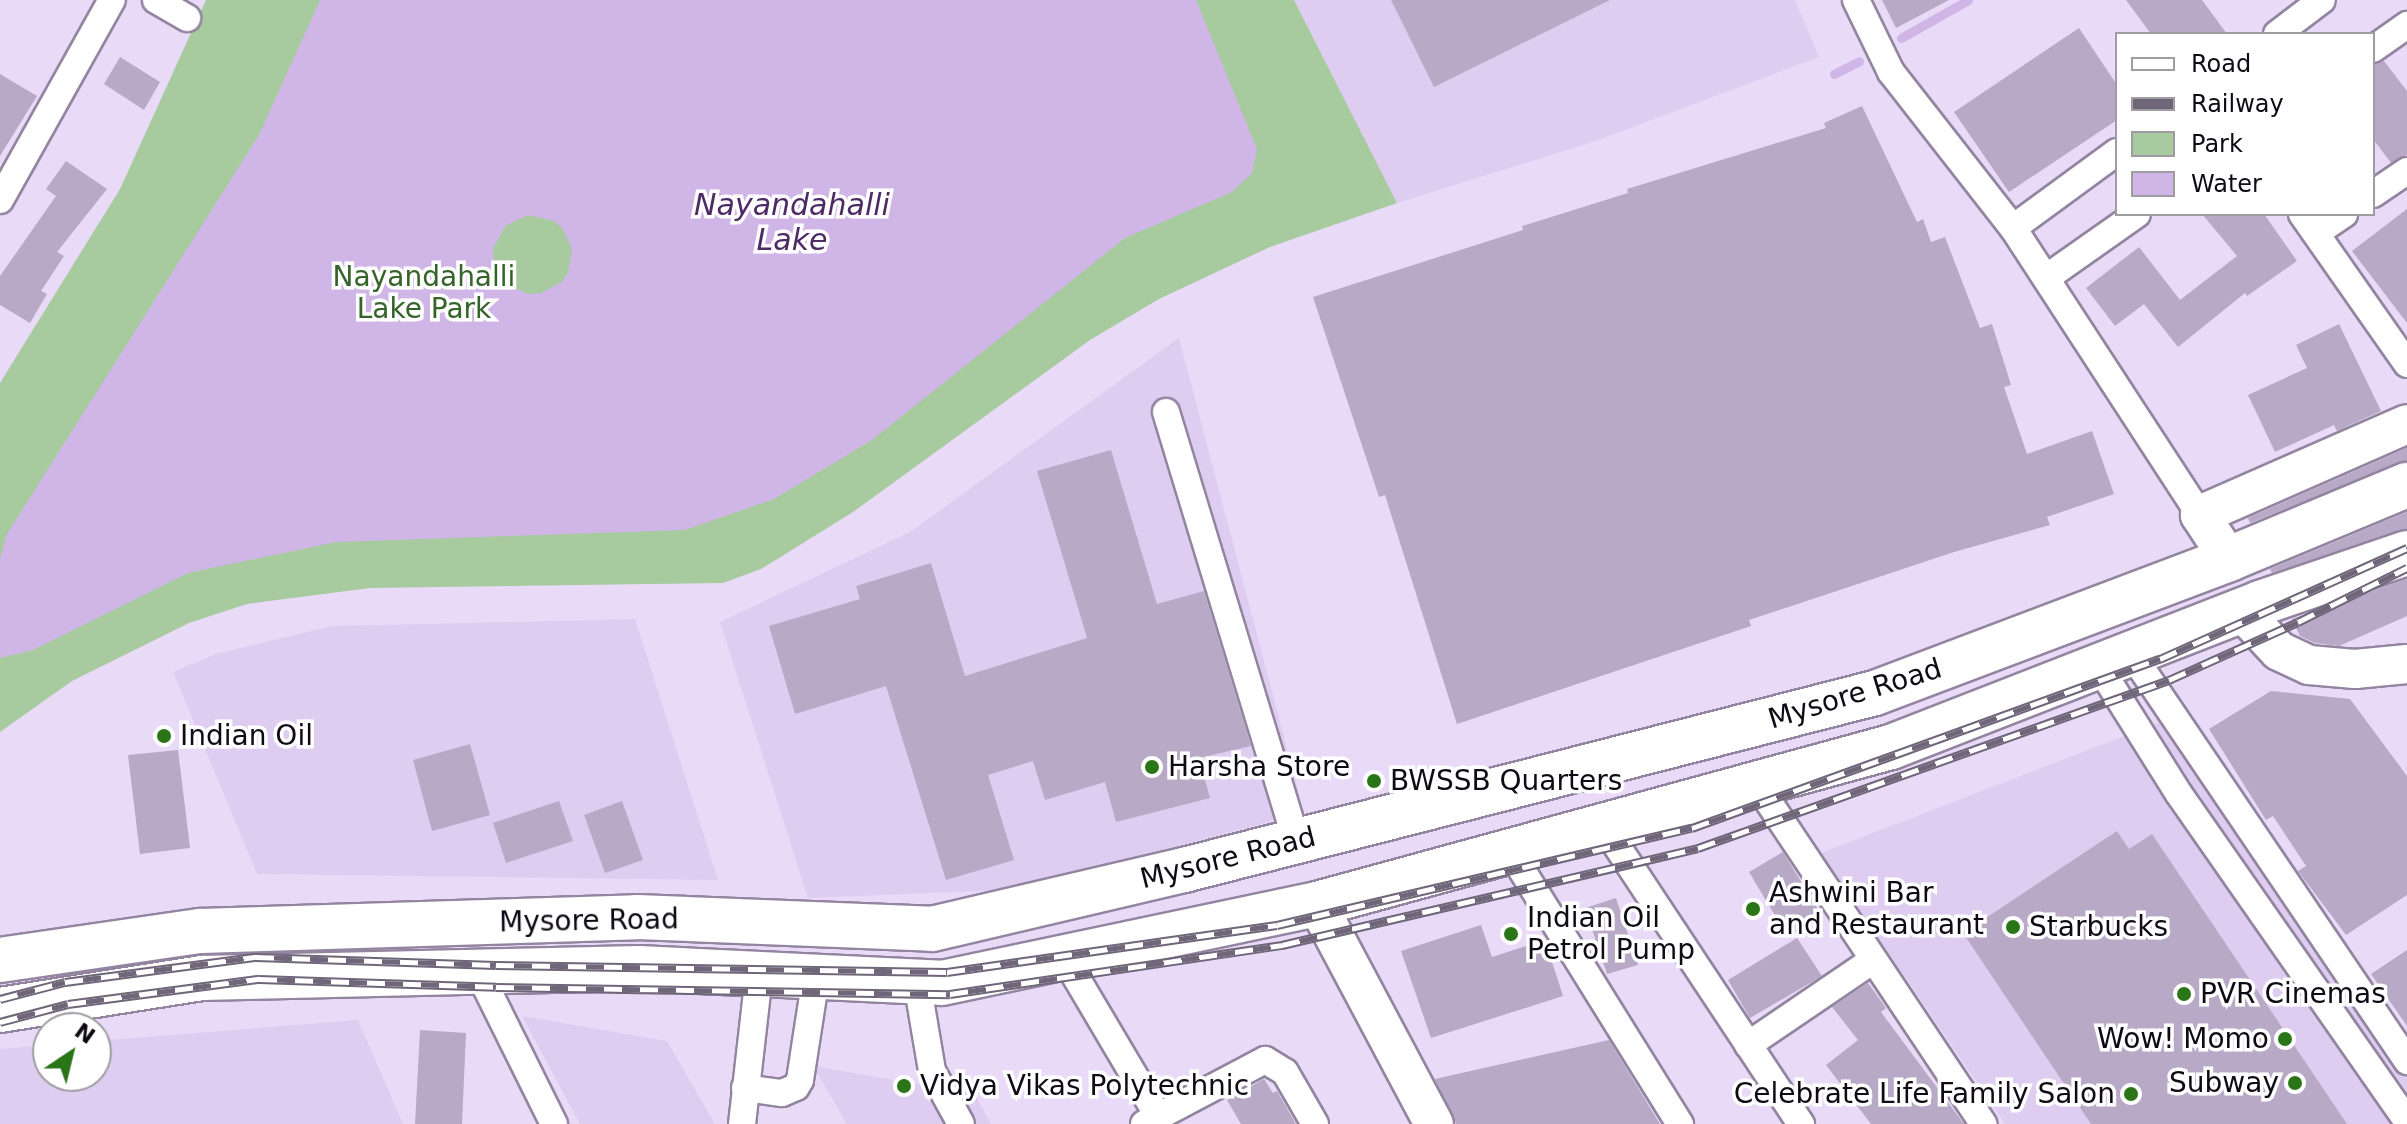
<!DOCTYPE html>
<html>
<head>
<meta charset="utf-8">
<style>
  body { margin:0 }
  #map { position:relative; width:2407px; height:1124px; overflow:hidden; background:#e9daf8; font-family:"DejaVu Sans",sans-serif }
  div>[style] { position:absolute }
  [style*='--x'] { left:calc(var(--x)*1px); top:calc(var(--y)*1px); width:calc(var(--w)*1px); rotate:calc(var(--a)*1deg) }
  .built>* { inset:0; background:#dfcdf1 }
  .green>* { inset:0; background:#a7cb9f }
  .water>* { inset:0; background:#cfb6e7 }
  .stream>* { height:9px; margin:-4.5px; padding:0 4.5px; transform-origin:4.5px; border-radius:4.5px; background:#cfb6e7 }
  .building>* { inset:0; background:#b8a9c6 }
  .roads { filter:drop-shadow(2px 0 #9385a0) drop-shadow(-2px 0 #9385a0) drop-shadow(0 2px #9385a0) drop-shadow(0 -2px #9385a0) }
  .street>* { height:26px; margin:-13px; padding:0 13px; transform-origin:13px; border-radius:13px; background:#fff }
  .secondary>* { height:38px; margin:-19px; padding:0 19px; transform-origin:19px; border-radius:19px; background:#fff }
  .highway>* { height:44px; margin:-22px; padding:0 22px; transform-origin:22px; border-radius:22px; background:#fff }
  .rail>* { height:9px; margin-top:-4.5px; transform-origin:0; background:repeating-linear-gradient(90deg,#fff 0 18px,#6f6679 0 36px); box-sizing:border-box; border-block:2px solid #6f6679 }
  .dots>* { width:22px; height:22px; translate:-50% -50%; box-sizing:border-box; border:4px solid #fff; border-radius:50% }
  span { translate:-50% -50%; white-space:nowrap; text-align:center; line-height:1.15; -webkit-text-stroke:7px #fff; paint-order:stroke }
  .park-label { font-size:28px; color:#346429 }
  .street-label { font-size:28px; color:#0f0a14 }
  .poi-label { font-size:28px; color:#0f0a14 }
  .left { translate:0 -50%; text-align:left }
  .right { translate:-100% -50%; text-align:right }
  .water-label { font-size:30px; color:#4c2a66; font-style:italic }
  .legend { position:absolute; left:2115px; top:32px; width:260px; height:184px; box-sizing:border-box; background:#fff; border:2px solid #9f9da1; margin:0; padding:10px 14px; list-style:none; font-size:24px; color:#0f0a14 }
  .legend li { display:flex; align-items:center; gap:16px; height:40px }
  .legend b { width:40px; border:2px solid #9f9da1 }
  .north { position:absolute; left:32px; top:1012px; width:80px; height:80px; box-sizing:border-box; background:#fff; border:2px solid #9f9da1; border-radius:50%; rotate:35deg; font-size:22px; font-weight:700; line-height:32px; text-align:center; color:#0f0a14 }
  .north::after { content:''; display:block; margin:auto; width:28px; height:36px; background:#2b7519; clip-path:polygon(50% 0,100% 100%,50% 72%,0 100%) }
</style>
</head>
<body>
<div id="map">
  <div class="built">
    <i style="clip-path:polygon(1294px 0,1795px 0,1819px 57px,1593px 142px,1397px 203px)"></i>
    <i style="clip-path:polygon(1179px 338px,1304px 813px,1007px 890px,808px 898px,720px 622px,910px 532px)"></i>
    <i style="clip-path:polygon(635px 619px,718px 880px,257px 874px,173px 672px,216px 654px,332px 626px)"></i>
    <i style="clip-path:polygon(2176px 716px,2407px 1075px,2407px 1124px,2005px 1124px,1821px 853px)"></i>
    <i style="clip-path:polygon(522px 1016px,667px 1041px,715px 1124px,580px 1124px)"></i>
    <i style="clip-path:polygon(358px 1020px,403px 1124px,0 1124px,0 1049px,48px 1045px,48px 1076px,96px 1076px,96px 1041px)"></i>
    <i style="clip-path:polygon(813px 1066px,975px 1094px,991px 1124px,847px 1124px)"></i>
  </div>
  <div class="green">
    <i style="clip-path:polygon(206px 0,1294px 0,1397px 203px,1270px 247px,1159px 299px,1090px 340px,853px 512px,761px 569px,723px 583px,370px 588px,247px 604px,189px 623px,72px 681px,0 732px,0 383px,120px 189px)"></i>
  </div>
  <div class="water">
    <i style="clip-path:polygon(evenodd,320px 0,1196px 0,1257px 149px,1252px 173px,1232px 192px,1125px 238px,872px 440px,774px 499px,685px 530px,336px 542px,188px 573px,33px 650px,0 658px,0 559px,7px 534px,259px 135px,320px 0,528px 215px,554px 221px,563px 229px,572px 249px,568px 272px,562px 282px,541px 293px,528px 294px,506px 284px,494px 262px,493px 249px,505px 226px,528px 215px)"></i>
  </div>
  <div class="stream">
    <i style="--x:1901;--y:38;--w:77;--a:-29.6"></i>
    <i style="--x:1834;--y:74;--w:28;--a:-27"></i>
  </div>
  <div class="building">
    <i style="clip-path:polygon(1391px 0,1610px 0,1434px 87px)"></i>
    <i style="clip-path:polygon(1882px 0,1949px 0,1896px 28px)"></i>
    <i style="clip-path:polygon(2126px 0,2202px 0,2227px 34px,2151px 34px)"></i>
    <i style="clip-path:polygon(2079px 28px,2117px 85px,2117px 120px,2009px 192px,1954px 112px)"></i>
    <i style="clip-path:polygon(120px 57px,160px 82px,144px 110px,104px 84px)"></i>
    <i style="clip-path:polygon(2384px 61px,2407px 91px,2407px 155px,2391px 163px,2373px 139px,2373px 65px)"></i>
    <i style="clip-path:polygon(0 74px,37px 96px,0 156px)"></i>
    <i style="clip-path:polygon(1862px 106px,1917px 222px,1923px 219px,1931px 242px,1945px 237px,1980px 328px,1992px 324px,2011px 385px,2004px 387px,2027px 454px,2092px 431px,2114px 494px,2047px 517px,2050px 525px,1954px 552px,1749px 620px,1751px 626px,1457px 724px,1385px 495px,1379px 497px,1313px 297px,1523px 230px,1522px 226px,1628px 193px,1627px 189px,1826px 128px,1824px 123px)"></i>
    <i style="clip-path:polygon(66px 161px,107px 189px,57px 252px,64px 256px,41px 291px,47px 294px,30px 323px,0 305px,0 276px,56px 196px,46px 189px)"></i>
    <i style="clip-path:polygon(2407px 209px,2407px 323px,2352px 251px)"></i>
    <i style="clip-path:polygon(2202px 214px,2264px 214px,2297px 261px,2247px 296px,2245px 293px,2178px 347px,2144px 304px,2115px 326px,2086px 288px,2139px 247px,2180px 300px,2237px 256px)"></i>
    <i style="clip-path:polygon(2339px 324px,2381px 411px,2337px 431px,2334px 425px,2275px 452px,2248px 395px,2307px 368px,2296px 345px)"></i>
    <i style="clip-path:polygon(2407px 448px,2407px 461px,2250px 523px,2248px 518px)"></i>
    <i style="clip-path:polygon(1111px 450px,1157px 604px,1204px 591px,1251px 746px,1199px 758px,1210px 798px,1116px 822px,1105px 782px,1045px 800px,1033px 761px,988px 775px,1014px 860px,946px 880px,886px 686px,795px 714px,769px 626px,860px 599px,856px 586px,931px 563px,965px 676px,1087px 638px,1037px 471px)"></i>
    <i style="clip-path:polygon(2407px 512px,2407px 529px,2272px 573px,2270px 569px)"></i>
    <i style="clip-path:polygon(2407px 579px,2407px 616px,2339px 646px,2315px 643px,2300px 636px,2292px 619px)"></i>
    <i style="clip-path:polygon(2271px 691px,2350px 699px,2407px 776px,2407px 895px,2346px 935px,2298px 871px,2306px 866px,2273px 816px,2266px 820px,2209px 729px)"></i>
    <i style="clip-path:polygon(470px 744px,490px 815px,432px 831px,413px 760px)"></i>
    <i style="clip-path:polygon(178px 750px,190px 848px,140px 854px,128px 755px)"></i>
    <i style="clip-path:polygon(559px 801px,573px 841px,506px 863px,493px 823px)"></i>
    <i style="clip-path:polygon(622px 801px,643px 860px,605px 873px,584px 815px)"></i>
    <i style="clip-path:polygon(2117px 831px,2129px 849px,2152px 834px,2347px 1124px,2091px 1124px,1963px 933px)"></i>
    <i style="clip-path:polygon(1783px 852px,1822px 916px,1788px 937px,1749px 872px)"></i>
    <i style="clip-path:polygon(1616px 898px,1638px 965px,1607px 974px,1585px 908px)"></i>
    <i style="clip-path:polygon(1481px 925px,1492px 957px,1545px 940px,1563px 996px,1431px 1038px,1401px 951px)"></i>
    <i style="clip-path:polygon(1797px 938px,1822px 976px,1750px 1018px,1728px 980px)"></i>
    <i style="clip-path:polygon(2407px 950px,2407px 1026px,2371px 974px)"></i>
    <i style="clip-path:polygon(1868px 983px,1886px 1008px,1881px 1012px,1964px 1124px,1871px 1124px,1826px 1065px,1858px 1040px,1832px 1007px)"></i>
    <i style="clip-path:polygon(420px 1030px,466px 1033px,462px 1124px,415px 1124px)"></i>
    <i style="clip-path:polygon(1609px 1040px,1660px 1124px,1456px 1124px,1435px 1079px)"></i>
    <i style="clip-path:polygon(1264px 1079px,1273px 1093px,1277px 1091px,1296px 1124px,1241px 1124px,1227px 1100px)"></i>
  </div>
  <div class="roads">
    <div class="street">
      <i style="--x:156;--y:0;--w:36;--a:30"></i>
      <i style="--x:1856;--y:0;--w:80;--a:64.1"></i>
      <i style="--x:1891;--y:72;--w:198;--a:52"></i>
      <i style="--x:2013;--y:228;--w:343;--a:56.9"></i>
      <i style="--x:2277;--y:34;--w:56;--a:-37.1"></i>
      <i style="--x:2373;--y:49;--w:42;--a:-35.2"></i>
      <i style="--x:2373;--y:194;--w:41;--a:-34.1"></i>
      <i style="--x:0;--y:200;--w:229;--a:-60.8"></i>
      <i style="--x:2302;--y:214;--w:183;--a:55"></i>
      <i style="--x:2013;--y:228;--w:129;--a:-36.2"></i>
      <i style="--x:2316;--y:233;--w:34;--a:-34"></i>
      <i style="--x:2046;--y:278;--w:111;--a:-35.1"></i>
      <i style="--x:1166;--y:412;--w:448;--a:73.1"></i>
      <i style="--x:2131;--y:653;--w:493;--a:55.9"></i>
      <i style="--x:2098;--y:665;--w:152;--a:57.9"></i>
      <i style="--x:2179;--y:794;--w:399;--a:55.1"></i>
      <i style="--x:1756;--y:783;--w:410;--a:56.3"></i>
      <i style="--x:1603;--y:825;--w:359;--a:56.5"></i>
      <i style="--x:1510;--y:851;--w:322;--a:58.1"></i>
      <i style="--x:1064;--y:957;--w:185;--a:59.4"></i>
      <i style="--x:478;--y:971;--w:171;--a:63.6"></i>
      <i style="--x:917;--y:982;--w:90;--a:80.4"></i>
      <i style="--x:932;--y:1071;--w:60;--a:61.3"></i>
      <i style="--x:1748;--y:1045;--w:151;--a:-34.2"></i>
      <i style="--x:745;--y:1088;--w:37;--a:8"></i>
      <i style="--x:782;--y:1093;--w:15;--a:-23"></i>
      <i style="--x:796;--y:1087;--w:8;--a:-60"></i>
      <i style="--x:800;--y:1080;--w:104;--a:-81.2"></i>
      <i style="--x:742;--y:1124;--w:151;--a:-83.5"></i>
      <i style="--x:1144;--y:1124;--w:137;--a:-27.9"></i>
      <i style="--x:1265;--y:1060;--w:23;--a:31"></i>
      <i style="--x:1285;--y:1072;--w:60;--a:60"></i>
    </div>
    <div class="secondary">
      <i style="--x:2229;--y:559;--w:53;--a:-123.4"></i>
      <i style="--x:2200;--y:515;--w:226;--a:-23.7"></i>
      <i style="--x:2241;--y:610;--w:56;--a:47.2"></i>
      <i style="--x:2279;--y:651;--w:33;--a:25"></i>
      <i style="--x:2309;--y:665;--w:46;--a:5"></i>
      <i style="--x:2355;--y:669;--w:52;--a:-5.5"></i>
      <i style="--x:1317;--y:904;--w:249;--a:62"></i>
    </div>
    <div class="highway">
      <i style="--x:0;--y:960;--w:202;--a:-8.3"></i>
      <i style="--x:200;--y:931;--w:437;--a:-1.8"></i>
      <i style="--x:637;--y:917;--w:295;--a:2.3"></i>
      <i style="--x:932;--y:929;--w:259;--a:-13.2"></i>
      <i style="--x:1184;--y:870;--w:713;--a:-14.37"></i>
      <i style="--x:1875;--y:693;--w:379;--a:-20.7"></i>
      <i style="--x:2229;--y:559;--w:193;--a:-22.6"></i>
      <i style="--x:0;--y:1010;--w:205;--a:-9"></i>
      <i style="--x:202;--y:978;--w:437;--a:-1.3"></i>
      <i style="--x:639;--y:968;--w:303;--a:2.8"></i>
      <i style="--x:942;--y:983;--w:383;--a:-11.9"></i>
      <i style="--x:1317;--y:904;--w:595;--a:-15.3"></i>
      <i style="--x:1891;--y:747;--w:396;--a:-21.3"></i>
      <i style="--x:2260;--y:603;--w:155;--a:-18.8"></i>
    </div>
  </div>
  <div class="rail">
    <i style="--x:0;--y:999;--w:67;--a:-14.7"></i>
    <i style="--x:65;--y:982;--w:193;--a:-7.5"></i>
    <i style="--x:256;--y:957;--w:240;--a:1.9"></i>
    <i style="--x:496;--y:965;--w:451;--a:0.9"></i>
    <i style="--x:947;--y:972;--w:333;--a:-8.1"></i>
    <i style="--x:1277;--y:925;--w:426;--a:-13.2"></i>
    <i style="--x:1692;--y:828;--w:498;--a:-19.9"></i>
    <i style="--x:2160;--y:659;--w:271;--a:-24.2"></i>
    <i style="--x:0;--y:1022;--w:70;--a:-14.8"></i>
    <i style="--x:68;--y:1004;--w:193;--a:-7.5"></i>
    <i style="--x:259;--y:979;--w:237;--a:1.9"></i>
    <i style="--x:496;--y:987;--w:454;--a:0.9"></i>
    <i style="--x:950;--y:994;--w:336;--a:-8.4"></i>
    <i style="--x:1282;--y:945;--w:427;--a:-13.1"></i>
    <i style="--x:1698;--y:848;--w:500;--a:-19.63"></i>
    <i style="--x:2169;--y:680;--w:141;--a:-24.2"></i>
    <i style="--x:2298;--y:622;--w:122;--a:-26.4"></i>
  </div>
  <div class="dots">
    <i style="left:164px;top:736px;background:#2b7519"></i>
    <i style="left:1152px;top:767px;background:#2b7519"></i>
    <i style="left:1374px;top:781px;background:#2b7519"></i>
    <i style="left:1753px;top:909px;background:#2b7519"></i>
    <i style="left:2013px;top:927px;background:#2b7519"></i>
    <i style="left:1511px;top:934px;background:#2b7519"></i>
    <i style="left:2184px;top:994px;background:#2b7519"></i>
    <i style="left:2285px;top:1039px;background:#2b7519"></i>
    <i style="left:2295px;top:1083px;background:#2b7519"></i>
    <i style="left:904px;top:1086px;background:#2b7519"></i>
    <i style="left:2131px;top:1094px;background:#2b7519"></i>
  </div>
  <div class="park-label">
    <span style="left:424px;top:293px">Nayandahalli<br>Lake Park</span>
  </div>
  <div class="street-label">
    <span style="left:1855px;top:694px;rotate:-17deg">Mysore Road</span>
    <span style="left:1228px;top:858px;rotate:-14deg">Mysore Road</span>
    <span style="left:589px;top:921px;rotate:-1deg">Mysore Road</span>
  </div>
  <div class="poi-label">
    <span class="left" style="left:180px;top:736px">Indian Oil</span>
    <span class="left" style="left:1168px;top:767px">Harsha Store</span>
    <span class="left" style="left:1390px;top:781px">BWSSB Quarters</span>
    <span class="left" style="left:1769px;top:909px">Ashwini Bar<br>and Restaurant</span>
    <span class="left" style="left:1527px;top:934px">Indian Oil<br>Petrol Pump</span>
    <span class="left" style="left:2029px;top:927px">Starbucks</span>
    <span class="left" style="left:2200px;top:994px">PVR Cinemas</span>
    <span class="right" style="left:2269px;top:1039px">Wow! Momo</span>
    <span class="right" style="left:2279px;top:1083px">Subway</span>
    <span class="left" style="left:920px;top:1086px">Vidya Vikas Polytechnic</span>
    <span class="right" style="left:2115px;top:1094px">Celebrate Life Family Salon</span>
  </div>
  <div class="water-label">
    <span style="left:792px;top:222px">Nayandahalli<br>Lake</span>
  </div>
  <ul class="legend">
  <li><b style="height:10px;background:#fff"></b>Road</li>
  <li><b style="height:10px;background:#6f6679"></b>Railway</li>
  <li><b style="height:22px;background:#a7cb9f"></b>Park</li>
  <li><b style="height:22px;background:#cfb6e7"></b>Water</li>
  </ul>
  <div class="north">N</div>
</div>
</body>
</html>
